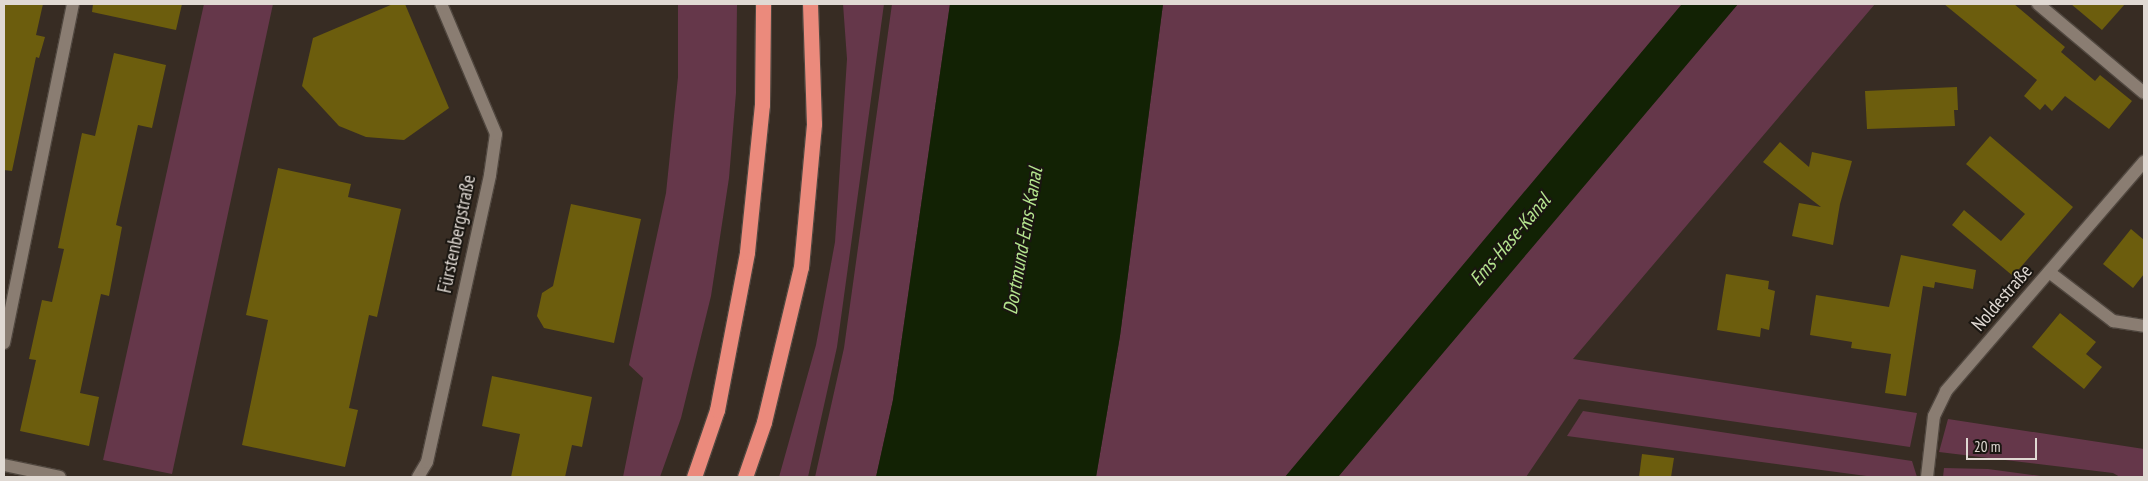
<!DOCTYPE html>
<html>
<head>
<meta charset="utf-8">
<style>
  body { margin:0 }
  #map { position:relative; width:2148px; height:481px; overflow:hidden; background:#372c23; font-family:"PT Sans Narrow",sans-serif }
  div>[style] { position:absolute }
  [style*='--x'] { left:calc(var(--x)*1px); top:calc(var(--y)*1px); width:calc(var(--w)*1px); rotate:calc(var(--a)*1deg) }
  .green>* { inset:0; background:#65374a }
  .water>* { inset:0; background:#122204 }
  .building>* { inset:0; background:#6c5d0d }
  .roads { filter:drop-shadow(1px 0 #50473f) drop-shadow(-1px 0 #50473f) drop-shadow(0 1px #50473f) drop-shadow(0 -1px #50473f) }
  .minor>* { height:12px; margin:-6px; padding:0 6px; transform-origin:6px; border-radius:6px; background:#8a7d72 }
  .highway>* { height:15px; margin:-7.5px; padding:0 7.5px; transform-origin:7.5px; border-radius:7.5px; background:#eb8a7c }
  span { translate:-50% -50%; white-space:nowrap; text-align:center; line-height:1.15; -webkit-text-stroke:4px #1a1611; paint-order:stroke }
  .street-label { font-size:19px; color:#e0d9d3 }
  .water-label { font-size:20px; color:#b4e48e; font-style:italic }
  .frame { position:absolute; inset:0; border:5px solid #e0d9d3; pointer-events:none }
  .scale { position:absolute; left:1966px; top:438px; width:71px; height:22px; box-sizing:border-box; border:2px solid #e0d9d3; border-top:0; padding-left:6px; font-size:15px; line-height:18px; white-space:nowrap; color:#e0d9d3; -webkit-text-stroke:4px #1a1611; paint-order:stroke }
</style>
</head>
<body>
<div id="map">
  <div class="green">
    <i style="clip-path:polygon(204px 4px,273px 4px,172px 474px,103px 460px)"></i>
    <i style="clip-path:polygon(678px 4px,737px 4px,736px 93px,729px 178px,711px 296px,681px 418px,660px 477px,623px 477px,643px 378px,629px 365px,666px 193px,678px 77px)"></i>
    <i style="clip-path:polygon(843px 4px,884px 4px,837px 347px,808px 477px,779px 477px,816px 345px,835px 242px,847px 59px)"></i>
    <i style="clip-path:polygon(892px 4px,950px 4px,893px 400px,876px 477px,815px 477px,844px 348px)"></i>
    <i style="clip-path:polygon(1163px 4px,1682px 4px,1285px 477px,1096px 477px,1120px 336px)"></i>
    <i style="clip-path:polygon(1738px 4px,1875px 4px,1573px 359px,1917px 413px,1910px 447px,1579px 399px,1526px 477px,1338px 477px)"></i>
    <i style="clip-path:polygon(1583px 411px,1912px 461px,1917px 477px,1874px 477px,1567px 436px)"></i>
    <i style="clip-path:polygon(1948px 419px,2144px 449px,2144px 477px,2120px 477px,2113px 473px,1939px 452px)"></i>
    <i style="clip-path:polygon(1944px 468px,1988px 469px,2048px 477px,1943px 477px)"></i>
  </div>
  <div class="water">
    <i style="clip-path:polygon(950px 4px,1163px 4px,1120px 336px,1096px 477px,876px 477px,893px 400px)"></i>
    <i style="clip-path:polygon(1682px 4px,1738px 4px,1338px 477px,1285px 477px)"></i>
  </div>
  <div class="building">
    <i style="clip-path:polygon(4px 4px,43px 4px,36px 35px,45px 37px,39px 58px,36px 57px,12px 171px,4px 170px)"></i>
    <i style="clip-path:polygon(93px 4px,182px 4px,176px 30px,92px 12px)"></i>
    <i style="clip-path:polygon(393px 4px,405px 4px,449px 108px,404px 140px,366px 137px,339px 126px,302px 86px,313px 38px)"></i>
    <i style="clip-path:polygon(1944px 4px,2014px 4px,2065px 47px,2061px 52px,2095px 81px,2100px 75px,2132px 101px,2109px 129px,2065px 96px,2052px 111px,2045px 104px,2040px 110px,2024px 96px,2037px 80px)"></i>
    <i style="clip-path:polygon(2071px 4px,2125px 4px,2102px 30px)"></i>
    <i style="clip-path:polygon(114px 53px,166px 65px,152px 128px,138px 125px,116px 225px,122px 227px,109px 296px,101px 294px,80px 393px,99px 397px,89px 446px,20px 431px,36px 360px,29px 359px,42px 300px,52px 302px,64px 249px,58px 248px,82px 133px,95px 136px)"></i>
    <i style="clip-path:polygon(1957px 87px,1958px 110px,1954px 110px,1955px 126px,1867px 129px,1865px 91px)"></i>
    <i style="clip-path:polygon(1990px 136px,2073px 207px,2013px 276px,1952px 225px,1964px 210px,2001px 241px,2025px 214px,1966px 164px)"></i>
    <i style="clip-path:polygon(1780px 142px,1809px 167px,1812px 152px,1852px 161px,1840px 204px,1833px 245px,1792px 236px,1799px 203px,1821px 207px,1763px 162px)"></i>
    <i style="clip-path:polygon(278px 168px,351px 184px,348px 197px,401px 209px,377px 317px,369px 315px,349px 408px,358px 410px,345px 467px,242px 445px,268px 320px,246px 315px)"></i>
    <i style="clip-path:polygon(571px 204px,641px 219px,614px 343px,544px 328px,537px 316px,542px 293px,553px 286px)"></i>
    <i style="clip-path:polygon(2131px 229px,2144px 240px,2144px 274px,2133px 288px,2103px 264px)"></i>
    <i style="clip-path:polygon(1901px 255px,1976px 270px,1973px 289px,1935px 282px,1934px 288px,1923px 286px,1906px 396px,1885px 393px,1891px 354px,1851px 348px,1852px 342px,1810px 335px,1816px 295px,1889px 307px)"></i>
    <i style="clip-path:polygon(1726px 274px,1769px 281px,1768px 289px,1775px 291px,1769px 330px,1761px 328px,1760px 337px,1717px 330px)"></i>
    <i style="clip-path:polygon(2060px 313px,2096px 342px,2086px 354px,2102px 367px,2084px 389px,2032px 347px)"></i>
    <i style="clip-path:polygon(492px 376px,592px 397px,582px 447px,572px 445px,565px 477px,511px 477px,520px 434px,482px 426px)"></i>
    <i style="clip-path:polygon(1642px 454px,1674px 458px,1671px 477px,1639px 477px)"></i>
  </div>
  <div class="roads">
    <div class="minor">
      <i style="--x:2038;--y:4;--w:138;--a:40"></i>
      <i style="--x:2049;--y:272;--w:81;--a:37.4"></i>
      <i style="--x:2113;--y:321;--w:31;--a:9"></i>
      <i style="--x:4;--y:343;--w:346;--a:-78.5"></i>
      <i style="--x:4;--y:465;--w:57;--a:12.1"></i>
      <i style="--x:418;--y:477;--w:17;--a:-59"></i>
      <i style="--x:427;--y:462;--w:294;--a:-77.6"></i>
      <i style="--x:490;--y:175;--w:41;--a:-81.7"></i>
      <i style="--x:496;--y:134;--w:141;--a:-112.9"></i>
      <i style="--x:1927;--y:477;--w:61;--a:-83.5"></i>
      <i style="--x:1934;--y:416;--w:28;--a:-64"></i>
      <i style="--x:1946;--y:391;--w:303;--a:-49.2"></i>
    </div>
    <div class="highway">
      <i style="--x:694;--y:477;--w:71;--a:-71.1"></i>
      <i style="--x:717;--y:410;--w:161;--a:-79.2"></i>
      <i style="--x:747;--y:252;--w:148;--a:-84.2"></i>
      <i style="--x:762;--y:105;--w:101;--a:-89.4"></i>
      <i style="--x:745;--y:477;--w:58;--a:-70.9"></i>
      <i style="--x:764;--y:422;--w:159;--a:-76.6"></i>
      <i style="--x:801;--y:267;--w:144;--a:-84.8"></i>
      <i style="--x:814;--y:124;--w:120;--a:-91.9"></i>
    </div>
  </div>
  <div class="street-label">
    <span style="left:457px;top:234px;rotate:-78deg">Fürstenbergstraße</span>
    <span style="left:2002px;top:298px;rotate:-49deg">Noldestraße</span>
  </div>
  <div class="water-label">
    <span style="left:1510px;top:240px;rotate:-50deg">Ems-Hase-Kanal</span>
    <span style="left:1023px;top:241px;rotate:-80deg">Dortmund-Ems-Kanal</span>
  </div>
  <div class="frame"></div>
  <div class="scale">20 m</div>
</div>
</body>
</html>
